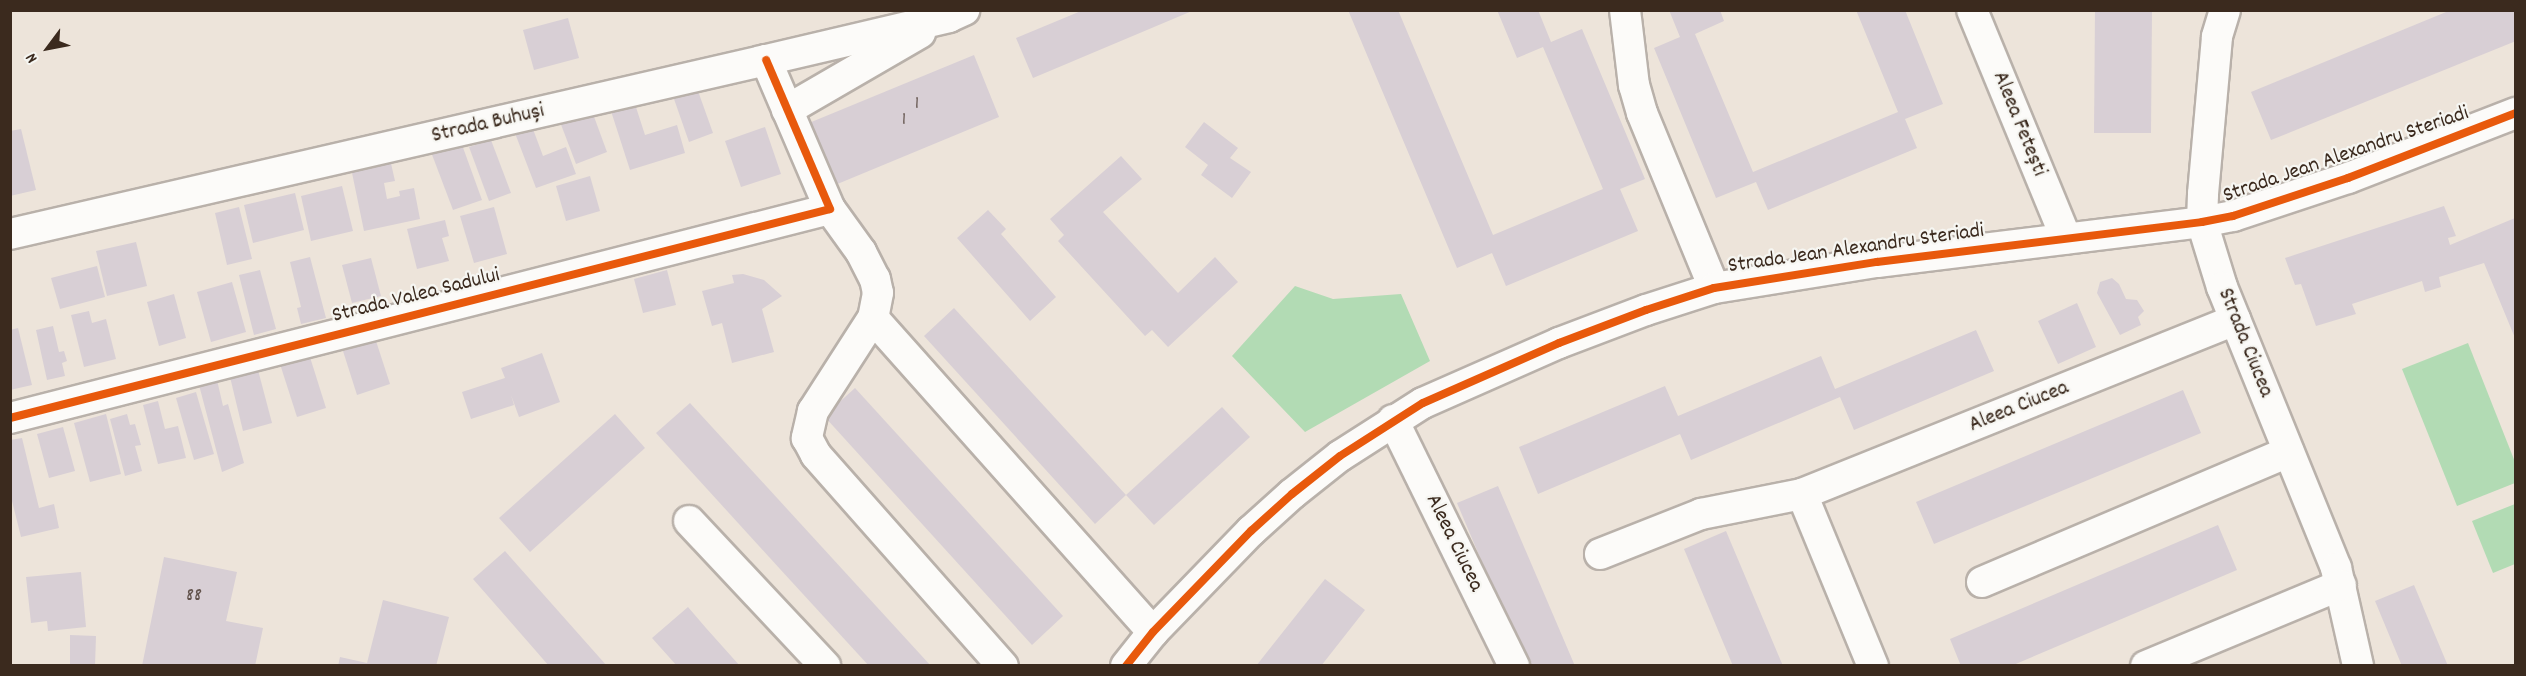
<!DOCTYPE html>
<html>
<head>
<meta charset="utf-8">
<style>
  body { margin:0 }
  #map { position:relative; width:2526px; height:676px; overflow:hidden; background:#ede4da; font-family:Dekko,sans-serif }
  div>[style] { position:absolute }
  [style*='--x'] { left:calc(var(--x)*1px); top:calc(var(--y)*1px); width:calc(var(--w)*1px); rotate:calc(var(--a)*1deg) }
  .green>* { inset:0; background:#b2dbb4 }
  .building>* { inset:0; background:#d8cfd5 }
  .roads { filter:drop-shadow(2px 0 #b9b1aa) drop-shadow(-2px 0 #b9b1aa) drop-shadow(0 2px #b9b1aa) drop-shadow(0 -2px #b9b1aa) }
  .minor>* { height:30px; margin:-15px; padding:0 15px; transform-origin:15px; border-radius:15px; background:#fcfbf9 }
  .cycleway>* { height:8px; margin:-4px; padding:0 4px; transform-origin:4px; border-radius:4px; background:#e8590c }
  span { translate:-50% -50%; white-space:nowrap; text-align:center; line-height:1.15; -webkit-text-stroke:4.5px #f6f6f2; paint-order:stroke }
  .number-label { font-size:20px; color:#62534c }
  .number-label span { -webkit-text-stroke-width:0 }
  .street-label { font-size:22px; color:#3b2a1e }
  .frame { position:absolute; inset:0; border:12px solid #3b2a1e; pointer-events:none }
  .north { position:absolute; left:18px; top:18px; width:60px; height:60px; -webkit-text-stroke:4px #f6f6f2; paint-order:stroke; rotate:238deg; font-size:16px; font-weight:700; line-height:24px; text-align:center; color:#3b2a1e }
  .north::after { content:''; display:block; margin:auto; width:21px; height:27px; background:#3b2a1e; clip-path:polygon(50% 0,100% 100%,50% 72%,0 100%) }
</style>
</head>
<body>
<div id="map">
  <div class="green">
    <i style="clip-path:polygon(1295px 286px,1333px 299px,1401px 294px,1430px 361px,1305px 432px,1232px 356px)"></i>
    <i style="clip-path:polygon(2468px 343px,2515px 462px,2515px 483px,2457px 506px,2402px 369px)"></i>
    <i style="clip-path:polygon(2515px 504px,2515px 564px,2493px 573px,2472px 521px)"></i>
  </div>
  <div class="building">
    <i style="clip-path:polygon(1348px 10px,1398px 10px,1493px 235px,1603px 189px,1543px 47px,1517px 58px,1497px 10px,1538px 10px,1551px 42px,1582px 29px,1645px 179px,1620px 189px,1638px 231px,1506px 286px,1492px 253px,1457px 268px)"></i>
    <i style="clip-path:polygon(1669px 10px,1720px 10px,1724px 21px,1695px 34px,1753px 172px,1898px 112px,1856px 10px,1905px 10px,1943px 104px,1905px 119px,1917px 148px,1768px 210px,1756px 182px,1716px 198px,1654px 48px,1680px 37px)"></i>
    <i style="clip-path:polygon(2095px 10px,2152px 10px,2151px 133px,2094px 133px)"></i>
    <i style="clip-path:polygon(2451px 10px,2516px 10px,2516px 41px,2271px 140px,2251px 92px)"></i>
    <i style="clip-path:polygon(1081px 11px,1192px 11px,1033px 78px,1016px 38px)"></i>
    <i style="clip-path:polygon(568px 18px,579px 58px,534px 70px,523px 30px)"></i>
    <i style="clip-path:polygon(974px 55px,999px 117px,835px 185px,809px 123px)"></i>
    <i style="clip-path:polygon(698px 91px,713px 133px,689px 142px,674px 99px)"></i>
    <i style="clip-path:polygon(634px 101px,645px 135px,677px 125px,685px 153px,630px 170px,610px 108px)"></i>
    <i style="clip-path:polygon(589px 103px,607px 152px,576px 164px,557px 114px)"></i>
    <i style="clip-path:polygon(530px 121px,543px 156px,566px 147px,576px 174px,536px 188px,513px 128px)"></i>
    <i style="clip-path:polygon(1204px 122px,1238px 148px,1230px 158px,1251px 172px,1232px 198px,1201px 175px,1208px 165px,1185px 147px)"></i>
    <i style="clip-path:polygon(765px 127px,781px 174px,741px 187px,725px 141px)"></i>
    <i style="clip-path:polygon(21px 129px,36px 190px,10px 196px,10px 131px)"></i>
    <i style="clip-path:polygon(491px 140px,511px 193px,489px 201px,469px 147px)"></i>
    <i style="clip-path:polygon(461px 142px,482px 200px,453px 210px,431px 152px)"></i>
    <i style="clip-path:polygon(1121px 156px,1142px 179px,1103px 212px,1178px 293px,1215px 257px,1238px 282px,1168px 347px,1152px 330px,1145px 336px,1058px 241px,1064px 235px,1050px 219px)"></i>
    <i style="clip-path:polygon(390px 159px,395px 181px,384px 183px,387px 199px,400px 196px,399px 191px,414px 188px,420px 219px,364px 231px,351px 168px)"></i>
    <i style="clip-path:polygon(590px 176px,600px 211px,566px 221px,556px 186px)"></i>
    <i style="clip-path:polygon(342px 186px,353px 231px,311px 241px,301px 196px)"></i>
    <i style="clip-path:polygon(295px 193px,304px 230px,253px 243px,244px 205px)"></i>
    <i style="clip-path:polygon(2444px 206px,2456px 236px,2448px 238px,2450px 245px,2515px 218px,2515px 338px,2484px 263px,2439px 277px,2441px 287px,2425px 292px,2422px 281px,2352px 304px,2356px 314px,2316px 326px,2301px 284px,2295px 285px,2285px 258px)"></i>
    <i style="clip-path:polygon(239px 207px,252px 259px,227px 265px,215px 213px)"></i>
    <i style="clip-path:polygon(494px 207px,507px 254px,474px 263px,460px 216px)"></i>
    <i style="clip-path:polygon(988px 210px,1006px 229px,1001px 234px,1056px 297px,1030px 321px,957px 238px)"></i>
    <i style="clip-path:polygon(445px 220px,449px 236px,442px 238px,449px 261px,417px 269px,407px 229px)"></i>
    <i style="clip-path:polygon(136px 242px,147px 286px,107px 296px,96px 251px)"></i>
    <i style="clip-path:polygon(310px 257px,326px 318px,301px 324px,297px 308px,301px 307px,290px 262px)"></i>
    <i style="clip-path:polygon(371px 258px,381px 296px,352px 303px,342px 265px)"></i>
    <i style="clip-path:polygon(97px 266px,105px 297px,60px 309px,51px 278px)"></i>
    <i style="clip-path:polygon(260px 270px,276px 329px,254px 335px,239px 275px)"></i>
    <i style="clip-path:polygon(667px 270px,676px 305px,643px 313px,634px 279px)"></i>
    <i style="clip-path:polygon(743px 274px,764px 280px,782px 296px,762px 309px,774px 352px,732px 363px,722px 323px,712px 326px,702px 291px,734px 283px,732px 275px)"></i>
    <i style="clip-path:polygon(2112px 278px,2119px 284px,2126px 299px,2137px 300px,2144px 311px,2138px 317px,2141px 325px,2120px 335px,2097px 293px,2100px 282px)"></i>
    <i style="clip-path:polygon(232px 282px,246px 332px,211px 342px,197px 292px)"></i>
    <i style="clip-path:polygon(174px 294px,186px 338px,159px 346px,147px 302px)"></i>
    <i style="clip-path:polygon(2077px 303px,2096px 347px,2058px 364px,2038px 321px)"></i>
    <i style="clip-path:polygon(954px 308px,1126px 495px,1095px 524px,924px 336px)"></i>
    <i style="clip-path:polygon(89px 311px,92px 323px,106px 319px,116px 359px,84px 367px,71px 315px)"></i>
    <i style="clip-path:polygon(53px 326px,59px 352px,64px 351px,67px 361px,62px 363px,65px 376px,47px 380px,36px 330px)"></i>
    <i style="clip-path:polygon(18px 328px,32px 385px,10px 390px,10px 330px)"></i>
    <i style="clip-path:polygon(1976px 330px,1994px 371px,1854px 430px,1840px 397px,1691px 460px,1680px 434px,1538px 494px,1519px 447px,1665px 386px,1678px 416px,1821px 356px,1835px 389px)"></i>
    <i style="clip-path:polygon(376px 341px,390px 384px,357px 395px,343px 351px)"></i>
    <i style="clip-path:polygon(542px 353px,560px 402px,519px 417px,511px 395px,514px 405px,471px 419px,462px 392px,505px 378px,501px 368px)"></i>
    <i style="clip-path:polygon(309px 354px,326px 408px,297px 417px,280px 364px)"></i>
    <i style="clip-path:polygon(258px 370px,272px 423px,243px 431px,230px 377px)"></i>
    <i style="clip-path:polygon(217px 380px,223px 406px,228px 404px,244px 463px,222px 472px,199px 385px)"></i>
    <i style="clip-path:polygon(855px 388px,1063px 616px,1032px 645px,824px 416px)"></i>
    <i style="clip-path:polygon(2183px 390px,2201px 433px,1934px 544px,1916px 502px)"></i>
    <i style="clip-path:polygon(196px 392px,214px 454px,194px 460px,176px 398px)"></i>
    <i style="clip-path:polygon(158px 401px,165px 429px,178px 426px,186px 458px,158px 464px,143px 405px)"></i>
    <i style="clip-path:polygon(690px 403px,931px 666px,869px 666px,780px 569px,656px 433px)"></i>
    <i style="clip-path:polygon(1222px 407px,1250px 437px,1154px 525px,1126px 495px)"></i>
    <i style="clip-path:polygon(106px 414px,121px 474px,90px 482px,74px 423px)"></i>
    <i style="clip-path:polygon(127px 414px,130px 425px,135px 424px,141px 445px,135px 446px,142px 471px,125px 476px,110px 419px)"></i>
    <i style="clip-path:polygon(615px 414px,645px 448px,530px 552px,499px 518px)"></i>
    <i style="clip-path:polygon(63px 427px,75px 471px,49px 478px,37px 434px)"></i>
    <i style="clip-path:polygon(22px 438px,39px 508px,54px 504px,59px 528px,21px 537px,10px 493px,10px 440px)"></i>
    <i style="clip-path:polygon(1498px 486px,1575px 666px,1526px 666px,1457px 503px)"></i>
    <i style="clip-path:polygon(2218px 525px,2237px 570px,2011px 666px,1961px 666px,1950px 639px)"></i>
    <i style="clip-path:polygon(1726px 531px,1783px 666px,1733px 666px,1684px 549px)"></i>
    <i style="clip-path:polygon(505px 551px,607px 666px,549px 666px,473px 579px)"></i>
    <i style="clip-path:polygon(164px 557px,237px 572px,226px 621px,263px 628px,255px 666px,142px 666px)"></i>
    <i style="clip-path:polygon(81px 572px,86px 627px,48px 631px,47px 621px,31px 623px,26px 577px)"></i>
    <i style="clip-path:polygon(1325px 579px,1365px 610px,1321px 666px,1256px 666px)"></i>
    <i style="clip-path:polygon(2414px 585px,2448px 666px,2402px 666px,2375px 601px)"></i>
    <i style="clip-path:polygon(383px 600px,449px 617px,436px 666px,338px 666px,340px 657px,367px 663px)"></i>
    <i style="clip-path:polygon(688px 607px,706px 628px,740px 666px,677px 666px,652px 638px)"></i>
    <i style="clip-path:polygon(70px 635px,96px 636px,95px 666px,70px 666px)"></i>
  </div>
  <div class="roads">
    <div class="minor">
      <i style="--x:1625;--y:10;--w:76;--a:83.2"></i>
      <i style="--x:1634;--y:85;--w:29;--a:74"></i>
      <i style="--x:1642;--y:113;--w:189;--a:67.6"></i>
      <i style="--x:1972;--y:10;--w:247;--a:67.6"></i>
      <i style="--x:2225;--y:10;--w:28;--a:107"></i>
      <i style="--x:2217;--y:37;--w:158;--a:95.1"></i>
      <i style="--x:2203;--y:194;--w:28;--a:92"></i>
      <i style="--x:2202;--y:222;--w:68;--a:72.9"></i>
      <i style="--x:2222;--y:287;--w:303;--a:67.9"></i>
      <i style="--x:2336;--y:568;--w:100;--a:77.3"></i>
      <i style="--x:766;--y:60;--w:162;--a:66.8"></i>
      <i style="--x:830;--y:209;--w:53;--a:54.2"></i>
      <i style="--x:861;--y:252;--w:30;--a:63"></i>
      <i style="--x:875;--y:279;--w:14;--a:78"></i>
      <i style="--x:878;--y:293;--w:25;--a:101"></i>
      <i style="--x:873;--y:318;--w:111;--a:122.8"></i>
      <i style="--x:813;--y:411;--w:28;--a:103"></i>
      <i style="--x:807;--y:438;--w:19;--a:62"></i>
      <i style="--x:816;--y:455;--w:282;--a:48.5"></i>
      <i style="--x:787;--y:110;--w:154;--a:-30.1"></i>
      <i style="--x:10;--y:234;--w:776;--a:-12.96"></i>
      <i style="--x:766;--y:60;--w:188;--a:-13.2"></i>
      <i style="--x:949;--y:17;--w:17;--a:-25"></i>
      <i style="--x:873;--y:318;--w:421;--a:48.3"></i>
      <i style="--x:10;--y:418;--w:846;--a:-14.3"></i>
      <i style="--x:1393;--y:420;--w:274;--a:63.8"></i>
      <i style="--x:1802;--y:494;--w:186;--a:67.6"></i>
      <i style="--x:689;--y:521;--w:199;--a:46.8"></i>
      <i style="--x:1600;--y:554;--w:109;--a:-21.6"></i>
      <i style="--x:1701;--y:514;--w:103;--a:-11.2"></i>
      <i style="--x:1802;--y:494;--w:467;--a:-21.9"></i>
      <i style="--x:1982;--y:582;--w:333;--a:-23"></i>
      <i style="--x:1126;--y:666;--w:43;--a:-51.5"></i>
      <i style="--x:1153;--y:632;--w:141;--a:-45.9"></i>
      <i style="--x:1251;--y:531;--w:55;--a:-42.1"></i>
      <i style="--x:1292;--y:494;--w:61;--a:-38.4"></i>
      <i style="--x:1340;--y:456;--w:98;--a:-32.6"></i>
      <i style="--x:1423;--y:403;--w:149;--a:-23.8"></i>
      <i style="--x:1559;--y:343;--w:93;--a:-20.8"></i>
      <i style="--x:1646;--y:310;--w:71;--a:-17.9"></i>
      <i style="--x:1714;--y:288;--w:165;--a:-9.1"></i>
      <i style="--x:1877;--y:262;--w:327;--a:-7"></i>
      <i style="--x:2202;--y:222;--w:32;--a:-11"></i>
      <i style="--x:2233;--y:216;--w:121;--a:-18.3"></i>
      <i style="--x:2348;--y:178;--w:180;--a:-21.2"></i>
      <i style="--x:2146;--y:666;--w:211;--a:-22.6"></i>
    </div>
  </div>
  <div class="cycleway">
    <i style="--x:10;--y:418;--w:846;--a:-14.3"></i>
    <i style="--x:830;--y:209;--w:162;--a:-113.2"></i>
    <i style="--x:1126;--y:666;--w:43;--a:-51.5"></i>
    <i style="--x:1153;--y:632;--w:141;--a:-45.9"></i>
    <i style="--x:1251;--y:531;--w:55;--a:-42.1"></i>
    <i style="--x:1292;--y:494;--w:61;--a:-38.4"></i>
    <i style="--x:1340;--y:456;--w:98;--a:-32.6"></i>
    <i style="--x:1423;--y:403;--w:149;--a:-23.8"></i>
    <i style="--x:1559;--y:343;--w:93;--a:-20.8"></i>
    <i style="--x:1646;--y:310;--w:71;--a:-17.9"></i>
    <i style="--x:1714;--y:288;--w:165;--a:-9.1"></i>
    <i style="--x:1877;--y:262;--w:327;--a:-7"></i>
    <i style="--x:2202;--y:222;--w:32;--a:-11"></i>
    <i style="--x:2233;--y:216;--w:121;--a:-18.3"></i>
    <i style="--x:2348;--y:178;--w:180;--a:-21.2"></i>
  </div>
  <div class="number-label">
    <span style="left:917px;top:104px">1</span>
    <span style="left:904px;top:120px">1</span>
    <span style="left:194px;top:596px">88</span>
  </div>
  <div class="street-label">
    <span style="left:488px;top:124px;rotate:-13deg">Strada Buhuși</span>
    <span style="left:2019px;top:124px;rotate:68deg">Aleea Fetești</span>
    <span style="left:2346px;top:155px;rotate:-19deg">Strada Jean Alexandru Steriadi</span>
    <span style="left:1856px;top:249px;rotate:-8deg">Strada Jean Alexandru Steriadi</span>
    <span style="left:416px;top:296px;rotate:-14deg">Strada Valea Sadului</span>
    <span style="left:2245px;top:343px;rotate:68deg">Strada Ciucea</span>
    <span style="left:2019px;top:407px;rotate:-22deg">Aleea Ciucea</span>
    <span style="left:1454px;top:543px;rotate:64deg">Aleea Ciucea</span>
  </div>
  <div class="frame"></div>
  <div class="north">N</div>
</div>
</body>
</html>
